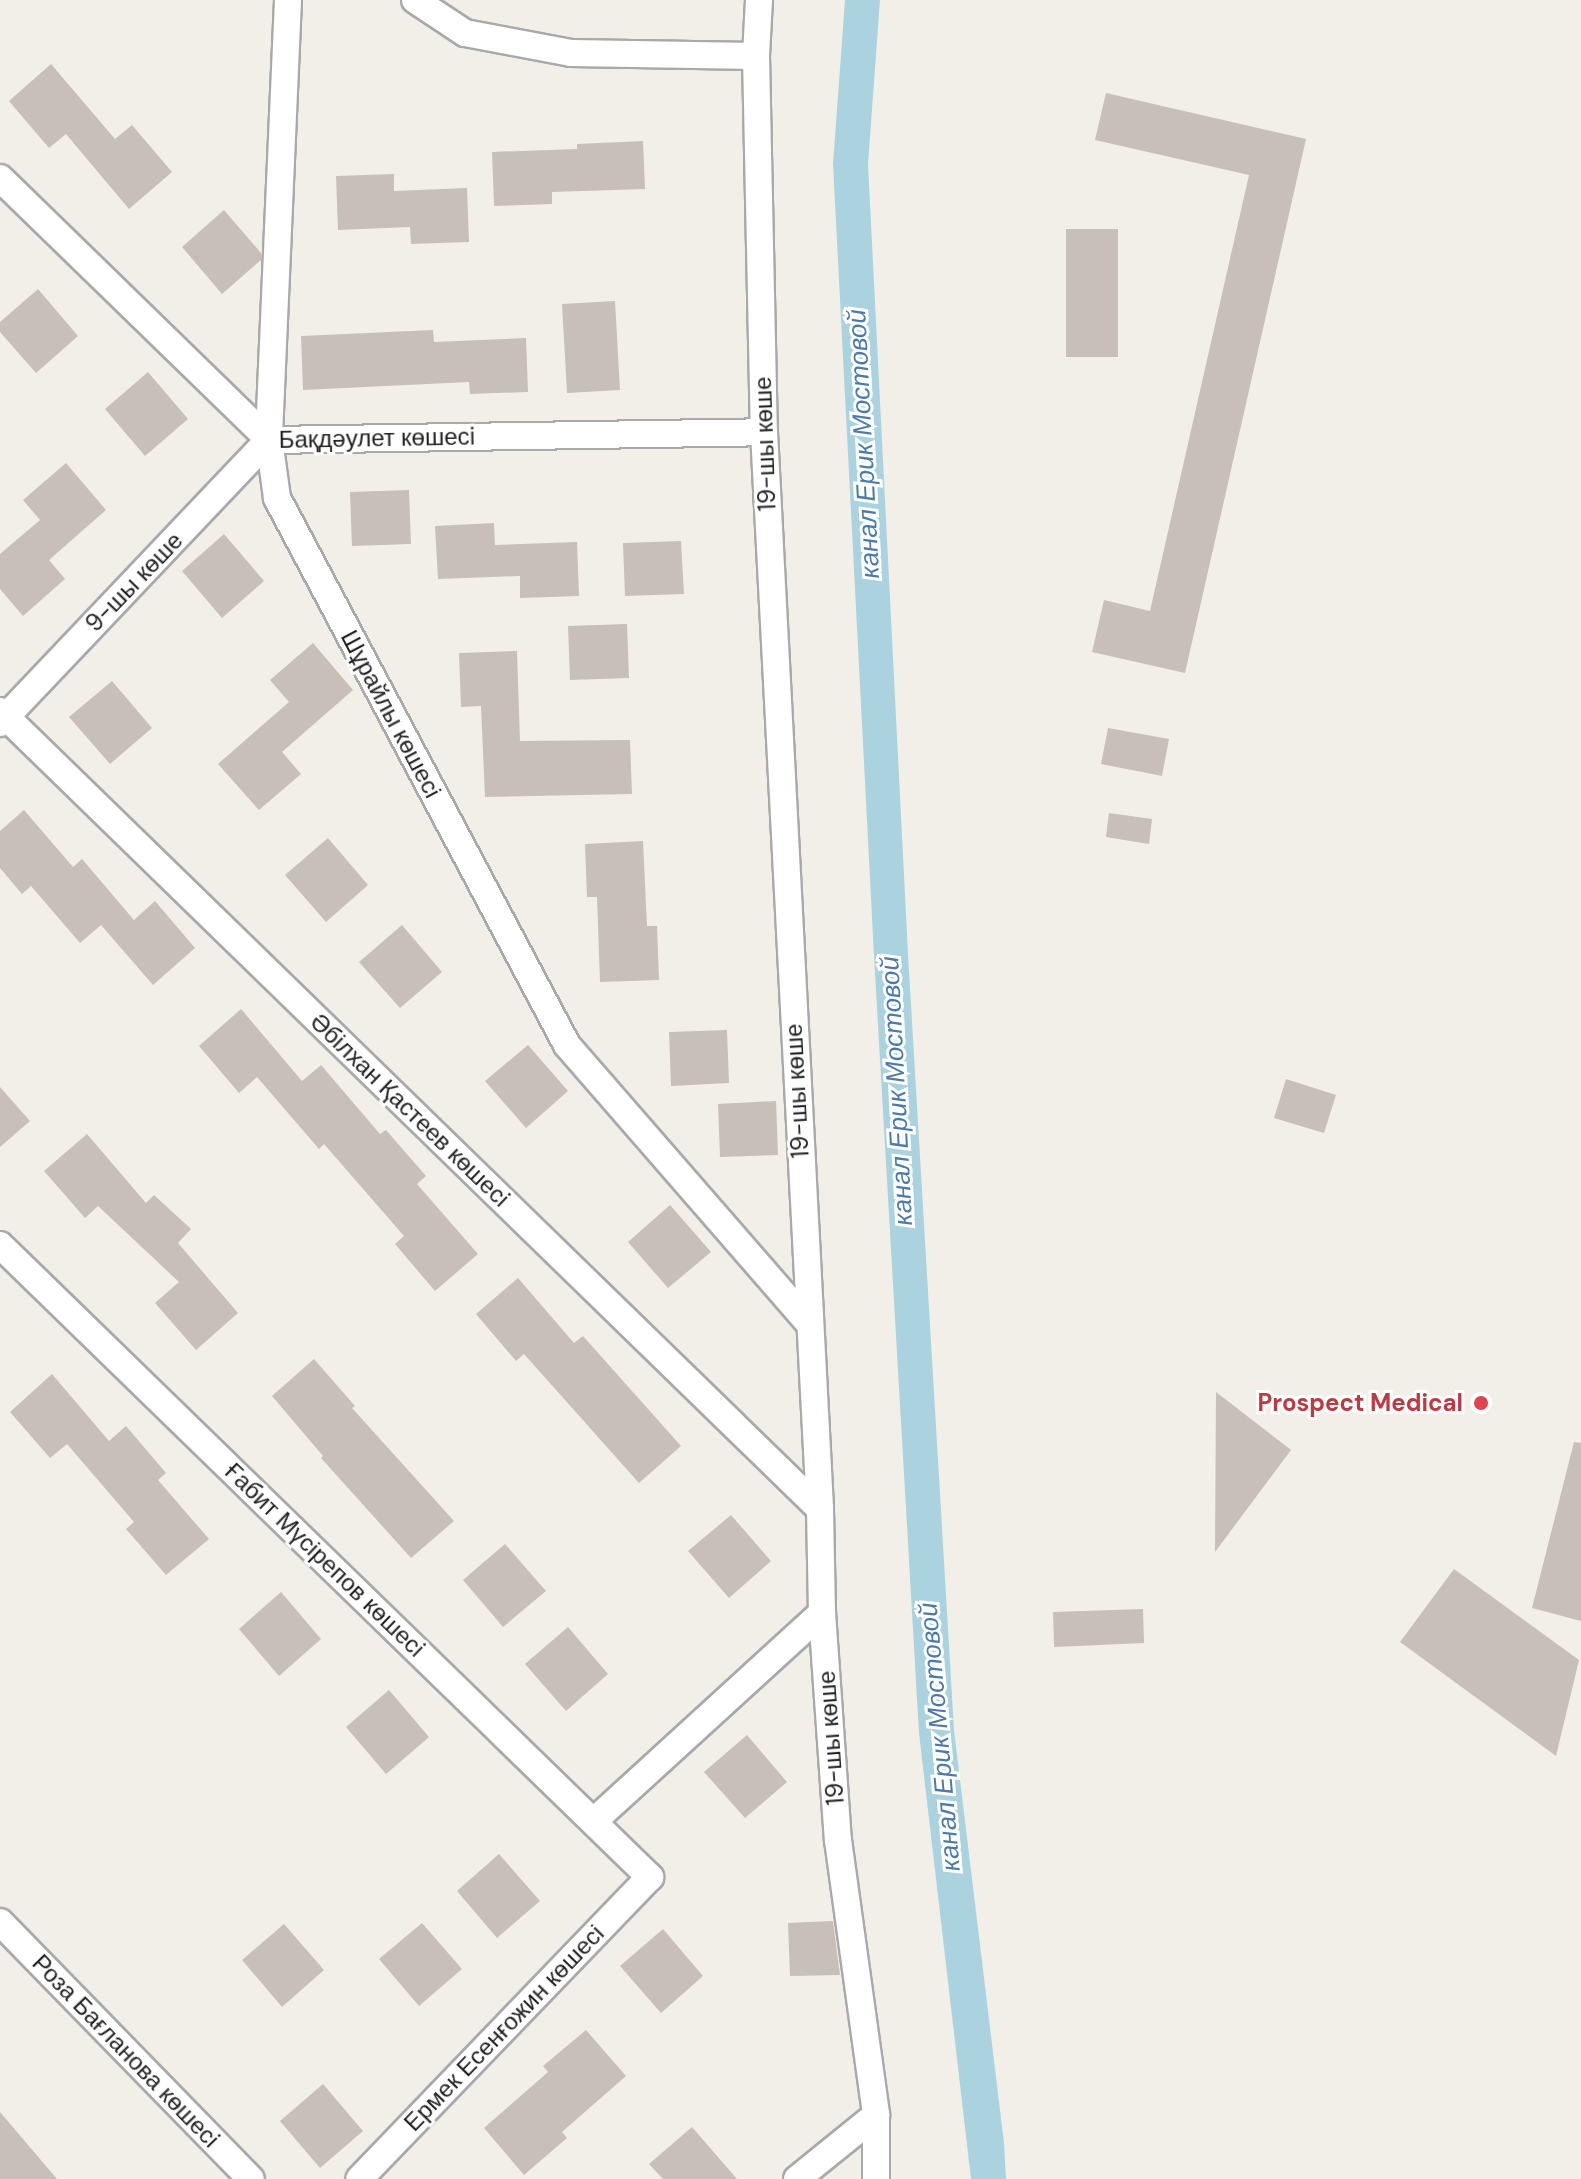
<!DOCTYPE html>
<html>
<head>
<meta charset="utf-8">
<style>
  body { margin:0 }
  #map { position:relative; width:1581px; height:2179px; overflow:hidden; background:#f2efe9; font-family:"DM Sans",sans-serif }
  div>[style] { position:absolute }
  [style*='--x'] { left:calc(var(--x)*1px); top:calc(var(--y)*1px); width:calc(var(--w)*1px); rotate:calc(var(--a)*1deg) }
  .water>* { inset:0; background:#aad3df }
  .building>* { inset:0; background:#c7bfb8 }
  .roads { filter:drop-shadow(2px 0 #a9a9a9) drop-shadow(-2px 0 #a9a9a9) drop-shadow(0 2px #a9a9a9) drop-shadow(0 -2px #a9a9a9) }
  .minor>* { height:26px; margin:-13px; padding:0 13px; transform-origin:13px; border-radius:13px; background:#fff }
  .dots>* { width:22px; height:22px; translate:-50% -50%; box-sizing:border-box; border:4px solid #fff; border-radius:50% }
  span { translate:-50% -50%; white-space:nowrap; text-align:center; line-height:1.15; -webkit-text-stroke:6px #fff; paint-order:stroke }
  .street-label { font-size:24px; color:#222 }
  .health-label { font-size:24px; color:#be3a42; font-weight:700 }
  .right { translate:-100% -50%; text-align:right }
  .water-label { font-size:26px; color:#4a7aab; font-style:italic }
</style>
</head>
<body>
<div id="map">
  <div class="water">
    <i style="clip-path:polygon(845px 0,880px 0,868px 164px,908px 954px,954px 1730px,1004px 2143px,1006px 2179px,971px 2179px,919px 1733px,874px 956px,833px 164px)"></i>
  </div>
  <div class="building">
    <i style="clip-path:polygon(51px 64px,115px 139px,132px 125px,172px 172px,129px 209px,66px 134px,49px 148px,9px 101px)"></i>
    <i style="clip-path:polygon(1106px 93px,1306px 139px,1185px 673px,1092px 652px,1104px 600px,1150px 611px,1249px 175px,1095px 140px)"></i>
    <i style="clip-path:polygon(643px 141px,645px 189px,552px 192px,552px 204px,494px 206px,492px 152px,577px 149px,577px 144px)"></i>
    <i style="clip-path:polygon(394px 174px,394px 191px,467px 188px,469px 242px,411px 244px,410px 227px,338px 230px,336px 176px)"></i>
    <i style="clip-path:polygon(224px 210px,261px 253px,261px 260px,222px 294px,182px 247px)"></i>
    <i style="clip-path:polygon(1066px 229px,1118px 229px,1118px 357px,1066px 357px)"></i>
    <i style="clip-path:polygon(38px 289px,78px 336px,36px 373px,0 332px,0 322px)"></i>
    <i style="clip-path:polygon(615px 301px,620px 390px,567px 393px,562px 304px)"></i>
    <i style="clip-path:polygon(433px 330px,434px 342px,526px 338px,528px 392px,470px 394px,469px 382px,303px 390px,301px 336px)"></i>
    <i style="clip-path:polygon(148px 372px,188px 419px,145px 456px,105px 409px)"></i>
    <i style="clip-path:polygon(66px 463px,106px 510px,49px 560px,65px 579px,23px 616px,0 589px,0 554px,40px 520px,23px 500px)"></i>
    <i style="clip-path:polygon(409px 490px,411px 544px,352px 546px,350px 492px)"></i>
    <i style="clip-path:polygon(494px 523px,495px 545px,577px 542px,579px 596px,520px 598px,520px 576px,438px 579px,435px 526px)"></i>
    <i style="clip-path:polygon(224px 534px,264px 581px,222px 618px,182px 571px)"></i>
    <i style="clip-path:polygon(681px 541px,684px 594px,625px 596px,623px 543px)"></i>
    <i style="clip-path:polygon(627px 624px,629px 678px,570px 680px,568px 626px)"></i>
    <i style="clip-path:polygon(313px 643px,353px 690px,282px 752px,301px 774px,259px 810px,218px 764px,289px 702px,270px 680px)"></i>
    <i style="clip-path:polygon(517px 651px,520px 741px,630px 740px,632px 794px,485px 797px,481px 706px,461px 707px,459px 653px)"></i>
    <i style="clip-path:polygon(112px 681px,152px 728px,110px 764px,69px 717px)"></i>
    <i style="clip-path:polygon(1108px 728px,1169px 739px,1162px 776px,1101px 764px)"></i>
    <i style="clip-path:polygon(24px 810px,73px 867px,82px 859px,134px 920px,155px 901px,195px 948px,153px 985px,101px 925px,80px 943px,31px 886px,22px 894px,0 868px,0 831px)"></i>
    <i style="clip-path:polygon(1109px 813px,1152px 819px,1149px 844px,1106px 837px)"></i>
    <i style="clip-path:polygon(328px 838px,368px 885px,326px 922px,285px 875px)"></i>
    <i style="clip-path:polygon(643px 841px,647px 926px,657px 926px,659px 980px,600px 982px,597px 897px,587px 897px,585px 844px)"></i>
    <i style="clip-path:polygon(402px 925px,442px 972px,400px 1008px,359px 962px)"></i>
    <i style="clip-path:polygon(241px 1009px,302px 1081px,321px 1065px,380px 1134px,386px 1130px,426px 1176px,417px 1184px,478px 1254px,435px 1291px,395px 1244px,404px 1236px,324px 1144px,319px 1149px,257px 1077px,239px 1093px,199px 1046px)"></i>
    <i style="clip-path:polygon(727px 1030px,729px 1083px,671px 1086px,669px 1032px)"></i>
    <i style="clip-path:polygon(528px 1045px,568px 1091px,526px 1128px,485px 1081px)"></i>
    <i style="clip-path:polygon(1286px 1079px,1336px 1095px,1324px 1133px,1274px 1118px)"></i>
    <i style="clip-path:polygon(0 1087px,30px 1121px,0 1147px)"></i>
    <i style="clip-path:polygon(776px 1101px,778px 1155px,720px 1157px,718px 1104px)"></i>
    <i style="clip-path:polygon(87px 1134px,146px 1203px,154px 1195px,191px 1229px,178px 1243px,238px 1313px,196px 1350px,155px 1303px,179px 1282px,98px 1206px,85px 1218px,44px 1171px)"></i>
    <i style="clip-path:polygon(670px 1205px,711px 1252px,668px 1288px,628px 1242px)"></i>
    <i style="clip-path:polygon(518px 1278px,574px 1343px,583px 1336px,681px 1446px,639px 1483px,524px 1354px,516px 1361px,476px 1314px)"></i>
    <i style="clip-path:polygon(314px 1359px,355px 1406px,352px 1408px,454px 1521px,411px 1558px,321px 1458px,323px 1456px,272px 1396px)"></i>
    <i style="clip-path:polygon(52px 1374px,109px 1441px,126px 1426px,166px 1473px,158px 1480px,209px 1539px,166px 1575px,126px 1529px,134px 1522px,67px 1444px,50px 1458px,10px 1412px)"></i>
    <i style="clip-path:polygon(1216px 1392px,1291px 1450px,1215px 1552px)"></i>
    <i style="clip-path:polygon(1574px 1442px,1581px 1443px,1581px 1621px,1532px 1608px)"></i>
    <i style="clip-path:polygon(731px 1515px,771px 1561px,729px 1598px,688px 1551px)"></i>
    <i style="clip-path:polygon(505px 1544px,546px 1591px,503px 1627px,463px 1580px)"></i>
    <i style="clip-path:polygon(1454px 1569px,1579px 1660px,1556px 1756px,1400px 1642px)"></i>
    <i style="clip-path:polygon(281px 1592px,321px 1639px,279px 1676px,239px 1629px)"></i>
    <i style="clip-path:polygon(1143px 1609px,1144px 1643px,1054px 1647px,1053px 1612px)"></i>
    <i style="clip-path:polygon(568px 1627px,608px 1674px,566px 1711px,525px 1664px)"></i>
    <i style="clip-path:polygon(389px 1690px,429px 1737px,386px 1774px,346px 1727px)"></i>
    <i style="clip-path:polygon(747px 1735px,787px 1782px,745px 1818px,704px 1772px)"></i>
    <i style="clip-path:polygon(499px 1854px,540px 1901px,497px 1938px,457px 1891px)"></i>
    <i style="clip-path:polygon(833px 1921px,840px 1975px,790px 1976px,788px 1923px)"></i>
    <i style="clip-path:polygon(422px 1923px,462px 1969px,419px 2006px,379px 1959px)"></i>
    <i style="clip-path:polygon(284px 1924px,324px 1970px,282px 2007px,242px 1960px)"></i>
    <i style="clip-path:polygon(663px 1929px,703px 1976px,661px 2013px,620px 1966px)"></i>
    <i style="clip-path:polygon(586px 2030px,626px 2076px,562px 2132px,567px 2138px,524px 2175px,484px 2128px,548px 2072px,543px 2066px)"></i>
    <i style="clip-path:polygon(323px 2084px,363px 2131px,320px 2168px,280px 2121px)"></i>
    <i style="clip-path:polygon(0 2112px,57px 2179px,0 2179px)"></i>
    <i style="clip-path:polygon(692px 2127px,737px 2179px,663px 2179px,649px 2164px)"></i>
  </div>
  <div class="roads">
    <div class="minor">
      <i style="--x:288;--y:0;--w:440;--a:92.5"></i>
      <i style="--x:269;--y:440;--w:59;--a:82.1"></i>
      <i style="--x:277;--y:498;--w:619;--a:62.07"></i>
      <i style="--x:567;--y:1045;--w:367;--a:49"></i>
      <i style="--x:415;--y:0;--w:60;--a:33.4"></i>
      <i style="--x:465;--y:33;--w:108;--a:10.7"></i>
      <i style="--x:571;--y:53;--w:185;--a:0.9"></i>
      <i style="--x:759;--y:0;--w:56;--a:93.1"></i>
      <i style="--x:756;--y:56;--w:376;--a:88.8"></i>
      <i style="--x:764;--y:432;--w:1078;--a:87.02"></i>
      <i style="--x:820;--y:1509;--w:104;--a:88.9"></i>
      <i style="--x:822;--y:1613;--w:228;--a:86"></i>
      <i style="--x:838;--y:1840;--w:278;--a:82.1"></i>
      <i style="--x:876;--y:2115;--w:64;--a:90"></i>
      <i style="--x:0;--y:178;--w:376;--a:44.2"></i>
      <i style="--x:269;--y:440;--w:495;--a:-0.9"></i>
      <i style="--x:0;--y:711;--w:1144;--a:44.22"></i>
      <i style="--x:0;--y:723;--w:390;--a:-46.5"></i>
      <i style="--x:0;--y:1245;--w:907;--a:44.2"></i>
      <i style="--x:650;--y:1877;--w:419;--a:133.9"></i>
      <i style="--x:594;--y:1821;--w:309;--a:-42.4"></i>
      <i style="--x:0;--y:1922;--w:359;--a:45.7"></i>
      <i style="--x:797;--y:2179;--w:102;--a:-39"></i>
    </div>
  </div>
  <div class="dots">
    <i style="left:1481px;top:1403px;background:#e0444e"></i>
  </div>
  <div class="street-label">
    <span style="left:377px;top:438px;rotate:-1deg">Бақдәулет көшесi</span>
    <span style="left:765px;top:444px;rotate:-92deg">19-шы көше</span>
    <span style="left:134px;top:582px;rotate:-46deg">9-шы көше</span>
    <span style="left:391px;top:714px;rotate:62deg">Шұрайлы көшесі</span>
    <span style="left:797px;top:1091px;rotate:-93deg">19-шы көше</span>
    <span style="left:410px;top:1110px;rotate:44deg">Әбілхан Қастеев көшесi</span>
    <span style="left:325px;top:1560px;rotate:44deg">Ғабит Мүсірепов көшесi</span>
    <span style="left:831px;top:1738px;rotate:-94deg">19-шы көше</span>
    <span style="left:504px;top:2028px;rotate:-46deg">Ермек Есенғожин көшесі</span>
    <span style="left:126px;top:2051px;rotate:46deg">Роза Бағланова көшесi</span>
  </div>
  <div class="health-label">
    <span class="right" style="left:1463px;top:1403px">Prospect Medical</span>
  </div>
  <div class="water-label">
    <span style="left:864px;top:444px;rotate:-93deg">канал Ерик Мостовой</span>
    <span style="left:897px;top:1091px;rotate:-93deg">канал Ерик Мостовой</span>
    <span style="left:940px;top:1737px;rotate:-95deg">канал Ерик Мостовой</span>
  </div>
</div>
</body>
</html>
